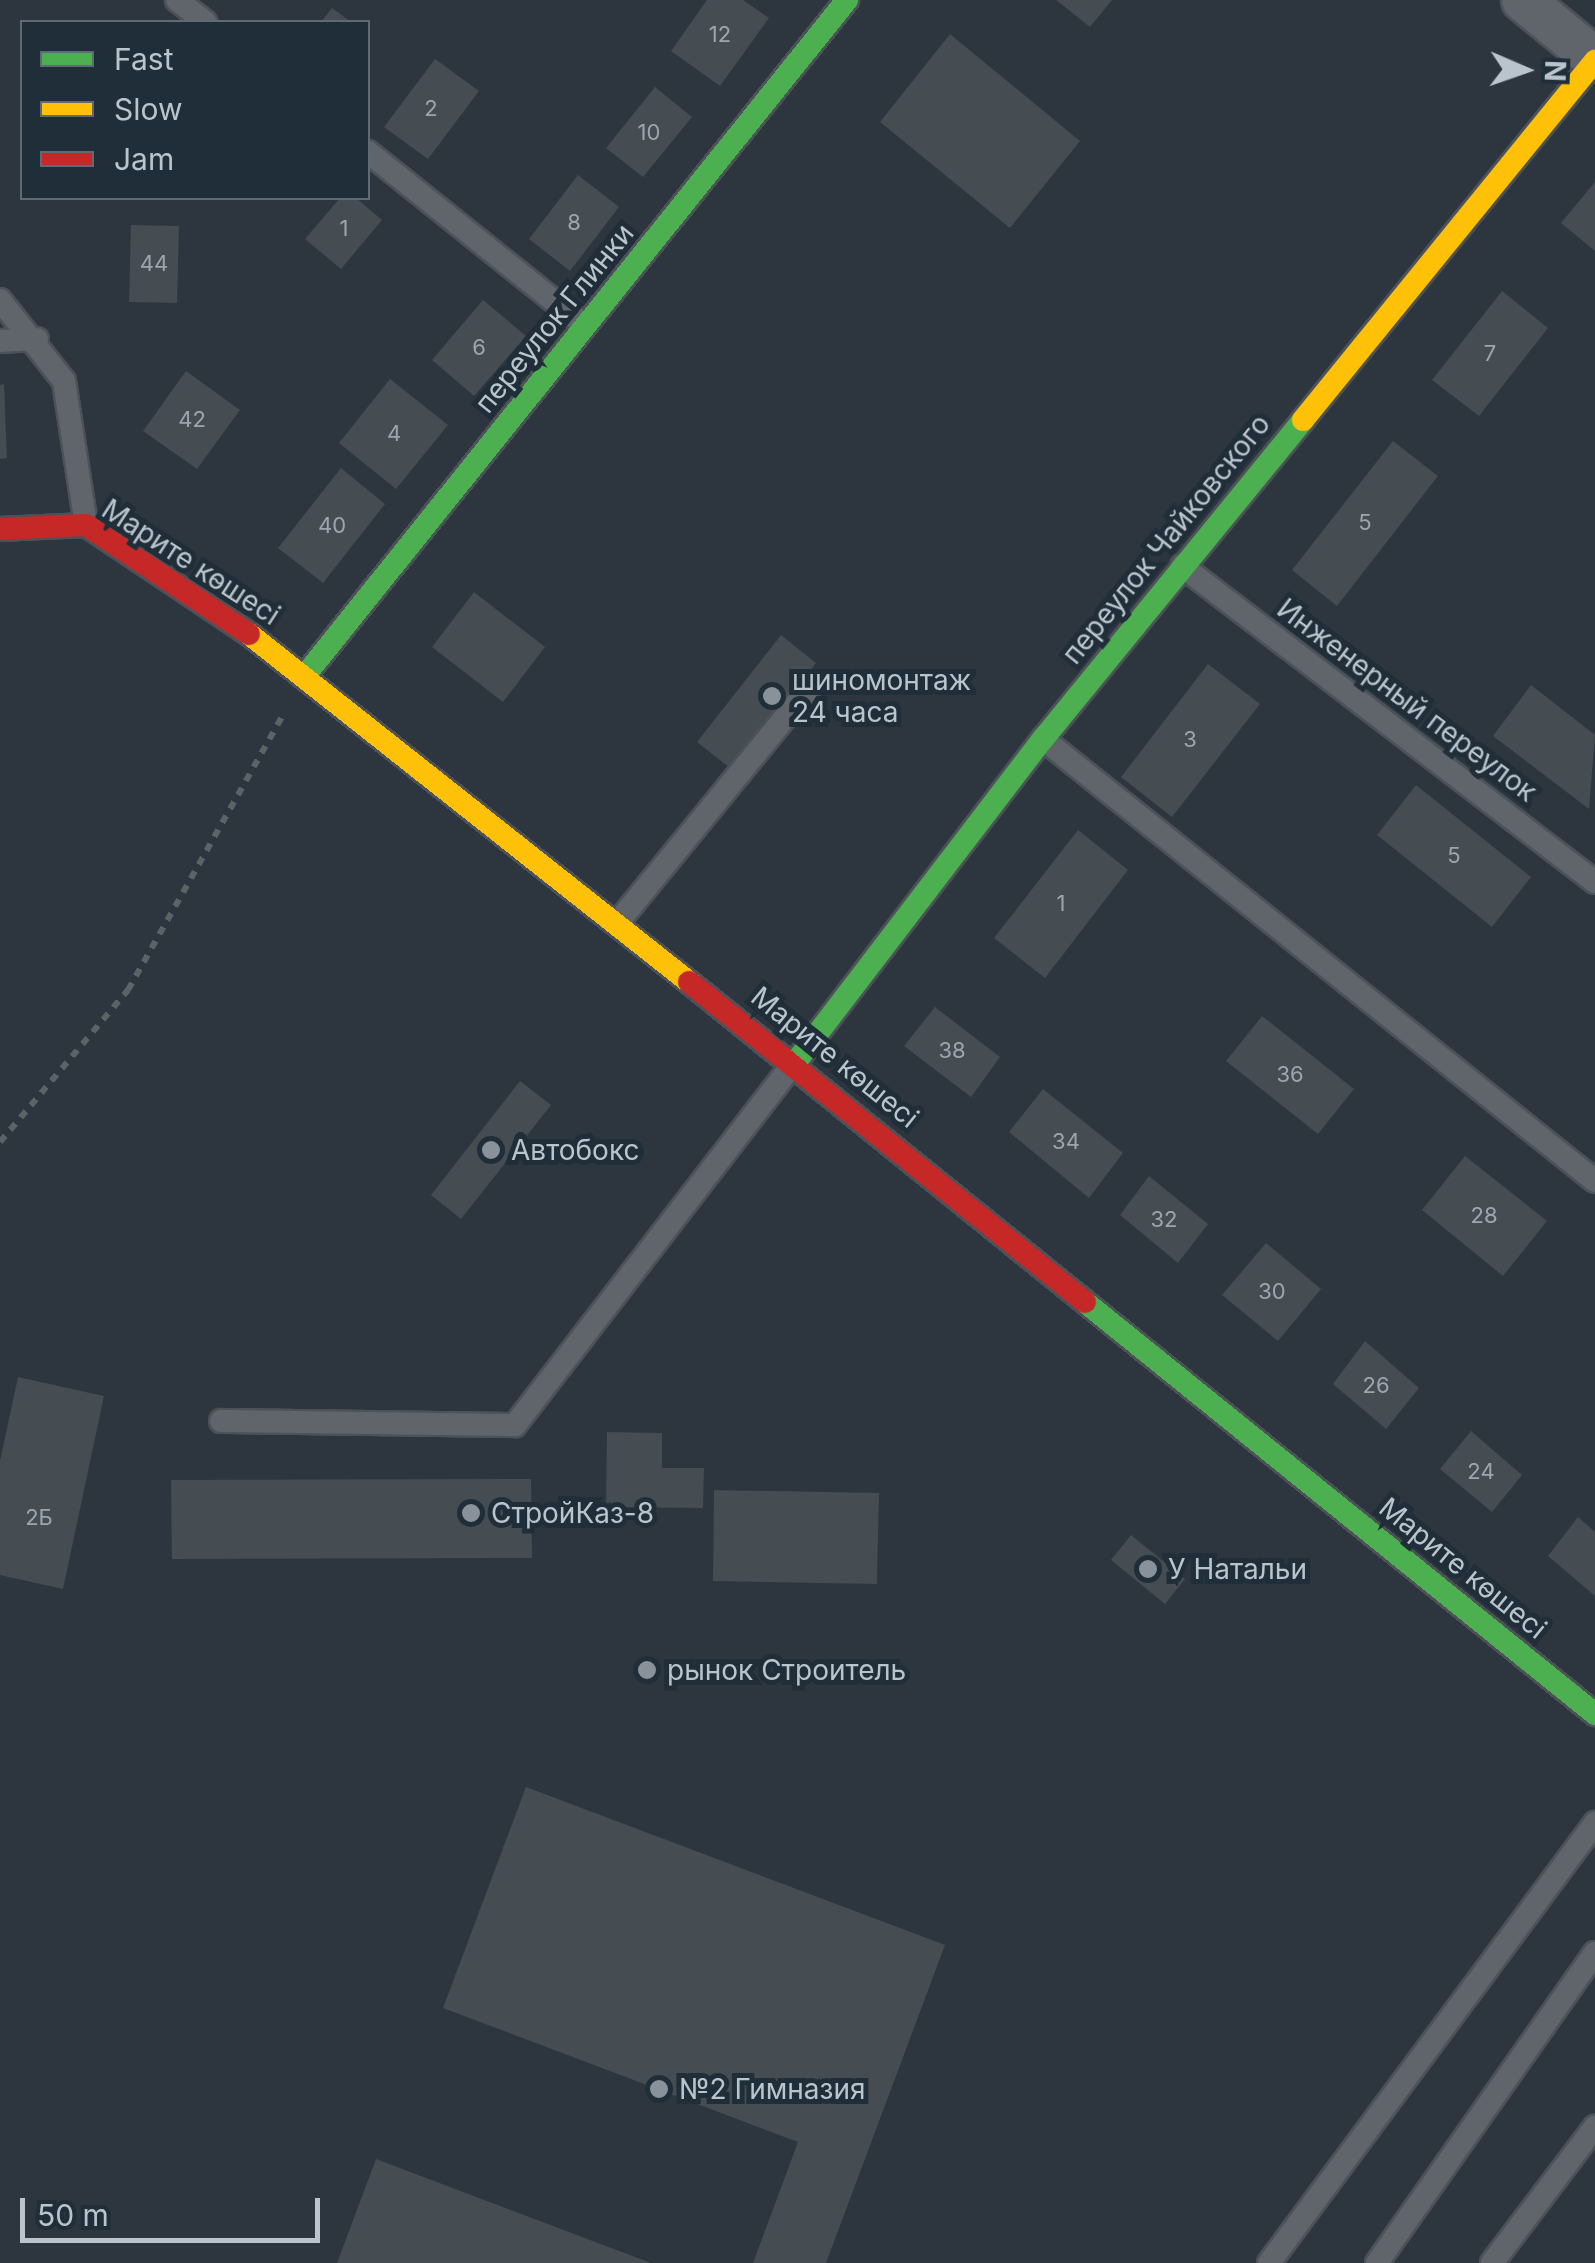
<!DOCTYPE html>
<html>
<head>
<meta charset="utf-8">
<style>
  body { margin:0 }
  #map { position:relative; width:1595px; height:2263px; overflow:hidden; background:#2d363e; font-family:Inter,sans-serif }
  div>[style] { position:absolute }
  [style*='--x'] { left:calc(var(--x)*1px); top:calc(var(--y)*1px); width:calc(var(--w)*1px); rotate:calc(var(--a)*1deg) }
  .building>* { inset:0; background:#454c52 }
  .path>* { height:6px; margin-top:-3px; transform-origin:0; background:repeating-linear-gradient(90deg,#5c6367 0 8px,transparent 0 16px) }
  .roads { filter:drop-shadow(2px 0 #4c5258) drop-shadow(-2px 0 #4c5258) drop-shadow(0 2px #4c5258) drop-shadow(0 -2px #4c5258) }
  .lane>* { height:22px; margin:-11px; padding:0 11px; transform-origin:11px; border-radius:11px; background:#5f656b }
  .street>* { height:42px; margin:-21px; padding:0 21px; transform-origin:21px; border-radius:21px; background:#5f656b }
  .fast>* { height:22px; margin:-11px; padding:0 11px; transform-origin:11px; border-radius:11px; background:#4caf50 }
  .slow>* { height:22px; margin:-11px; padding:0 11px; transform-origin:11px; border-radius:11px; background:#ffc107 }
  .jam>* { height:22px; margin:-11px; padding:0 11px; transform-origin:11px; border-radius:11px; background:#c62828 }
  .dots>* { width:28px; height:28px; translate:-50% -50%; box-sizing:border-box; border:5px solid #202e39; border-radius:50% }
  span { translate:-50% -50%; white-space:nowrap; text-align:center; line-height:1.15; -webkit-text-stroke:10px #202e39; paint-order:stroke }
  .number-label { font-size:22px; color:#9da6ae }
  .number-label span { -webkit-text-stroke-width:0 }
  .street-label { font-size:28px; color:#bac4cd }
  .poi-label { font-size:28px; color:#bac4cd }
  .left { translate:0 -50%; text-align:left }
  .legend { position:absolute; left:20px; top:20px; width:350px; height:180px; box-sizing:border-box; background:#202e39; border:2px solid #5e6a74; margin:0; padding:12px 18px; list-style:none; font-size:30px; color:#bac4cd }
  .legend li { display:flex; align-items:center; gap:20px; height:50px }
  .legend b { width:50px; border:2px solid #5e6a74 }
  .north { position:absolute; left:1475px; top:20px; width:100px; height:100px; -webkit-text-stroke:8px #202e39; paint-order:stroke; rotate:92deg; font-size:28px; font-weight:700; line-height:40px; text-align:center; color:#bac4cd }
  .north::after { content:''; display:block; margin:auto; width:35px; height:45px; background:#bac4cd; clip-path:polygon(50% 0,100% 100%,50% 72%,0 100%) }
  .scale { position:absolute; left:20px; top:2198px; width:300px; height:45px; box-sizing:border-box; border:5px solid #bac4cd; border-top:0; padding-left:12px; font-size:30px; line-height:35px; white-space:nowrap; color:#bac4cd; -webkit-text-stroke:8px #202e39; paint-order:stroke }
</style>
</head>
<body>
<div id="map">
  <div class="building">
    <i style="clip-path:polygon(707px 0,743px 0,769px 18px,720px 86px,671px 51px)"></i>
    <i style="clip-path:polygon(1056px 0,1112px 0,1090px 27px)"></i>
    <i style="clip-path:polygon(332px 8px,351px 22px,321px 22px)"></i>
    <i style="clip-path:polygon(950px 34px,1080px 141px,1010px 228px,880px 122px)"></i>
    <i style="clip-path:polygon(435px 59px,479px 91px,428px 159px,384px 127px)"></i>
    <i style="clip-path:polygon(655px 87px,692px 117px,643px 177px,606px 148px)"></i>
    <i style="clip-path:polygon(578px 175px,619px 207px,570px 271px,529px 239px)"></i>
    <i style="clip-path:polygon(1595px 182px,1595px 251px,1561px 223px)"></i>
    <i style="clip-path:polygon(340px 198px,356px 198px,382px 220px,341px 269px,305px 239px)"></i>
    <i style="clip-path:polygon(131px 225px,179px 226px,177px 303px,129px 302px)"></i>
    <i style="clip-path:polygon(1502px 291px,1548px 328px,1479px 416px,1432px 380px)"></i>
    <i style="clip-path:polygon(483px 300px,526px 336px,474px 396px,432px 360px)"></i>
    <i style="clip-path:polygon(186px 371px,240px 410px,197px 469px,143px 431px)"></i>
    <i style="clip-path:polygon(390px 379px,448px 425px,396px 489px,339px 443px)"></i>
    <i style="clip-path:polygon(4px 384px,7px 458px,0 459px,0 385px)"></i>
    <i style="clip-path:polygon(1393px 441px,1438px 476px,1337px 606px,1292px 570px)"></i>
    <i style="clip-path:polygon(341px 468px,385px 504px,323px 583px,278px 548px)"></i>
    <i style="clip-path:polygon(474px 592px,545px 647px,503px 702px,432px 647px)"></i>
    <i style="clip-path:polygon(781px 635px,816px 663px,731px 769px,697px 742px)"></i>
    <i style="clip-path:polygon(1208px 664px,1260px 704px,1172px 817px,1121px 777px)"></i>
    <i style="clip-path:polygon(1531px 685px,1595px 735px,1589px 809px,1493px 736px)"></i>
    <i style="clip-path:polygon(1416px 785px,1531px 877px,1492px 927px,1377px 835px)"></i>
    <i style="clip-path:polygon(1078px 830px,1128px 870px,1045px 978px,994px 938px)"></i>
    <i style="clip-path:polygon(935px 1007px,1000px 1057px,971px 1097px,904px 1046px)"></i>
    <i style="clip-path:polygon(1262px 1016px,1354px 1089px,1318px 1134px,1226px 1061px)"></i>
    <i style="clip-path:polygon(520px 1081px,551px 1105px,461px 1219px,431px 1195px)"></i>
    <i style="clip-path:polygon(1043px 1089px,1123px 1153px,1089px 1198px,1009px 1132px)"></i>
    <i style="clip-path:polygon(1465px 1156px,1547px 1221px,1503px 1276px,1422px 1210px)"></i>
    <i style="clip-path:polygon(1149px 1176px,1208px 1224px,1178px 1263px,1120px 1215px)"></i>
    <i style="clip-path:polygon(1266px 1243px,1321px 1289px,1278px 1341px,1222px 1295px)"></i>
    <i style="clip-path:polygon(1365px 1341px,1419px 1388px,1386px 1429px,1333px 1384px)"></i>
    <i style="clip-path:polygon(18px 1377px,104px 1396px,63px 1589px,0 1575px,0 1461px)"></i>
    <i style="clip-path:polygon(1471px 1431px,1522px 1475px,1492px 1512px,1440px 1469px)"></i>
    <i style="clip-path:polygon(607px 1432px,662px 1433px,662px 1468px,704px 1468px,703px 1508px,606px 1507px)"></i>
    <i style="clip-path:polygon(531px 1479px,532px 1558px,172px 1559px,171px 1480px)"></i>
    <i style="clip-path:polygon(714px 1490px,879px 1493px,877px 1584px,713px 1581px)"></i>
    <i style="clip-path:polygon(1578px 1517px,1595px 1532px,1595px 1596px,1548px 1556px)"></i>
    <i style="clip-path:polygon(1131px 1535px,1185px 1579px,1165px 1604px,1111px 1560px)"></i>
    <i style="clip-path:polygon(526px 1787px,945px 1945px,826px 2263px,753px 2263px,798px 2142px,443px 2008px)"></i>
    <i style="clip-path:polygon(376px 2159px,651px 2263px,337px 2263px)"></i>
  </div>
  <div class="path">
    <i style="--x:0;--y:1142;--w:199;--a:-49.9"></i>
    <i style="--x:128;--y:990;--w:318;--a:-60.6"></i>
  </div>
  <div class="roads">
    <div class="lane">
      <i style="--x:177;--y:0;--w:36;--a:38"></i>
      <i style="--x:368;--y:152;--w:278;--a:38.7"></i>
      <i style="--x:0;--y:300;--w:103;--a:51.7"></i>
      <i style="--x:64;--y:381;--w:146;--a:81.3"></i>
      <i style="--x:0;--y:341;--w:37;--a:-3"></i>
      <i style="--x:1182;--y:566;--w:520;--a:37.42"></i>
      <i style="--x:1043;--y:739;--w:707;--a:38.69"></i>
      <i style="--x:619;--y:921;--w:301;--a:-50.8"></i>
      <i style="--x:221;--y:1421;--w:294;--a:0.8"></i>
      <i style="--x:515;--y:1425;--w:454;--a:-52.4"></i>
      <i style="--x:1269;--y:2263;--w:548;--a:-53.46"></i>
      <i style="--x:1377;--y:2263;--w:379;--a:-54.9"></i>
      <i style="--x:1492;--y:2263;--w:171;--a:-52.9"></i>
    </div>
    <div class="street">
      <i style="--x:1523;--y:0;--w:93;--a:39.3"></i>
    </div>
    <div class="fast">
      <i style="--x:307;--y:673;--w:863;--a:-51.26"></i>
      <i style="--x:795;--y:1063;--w:408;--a:-52.6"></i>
      <i style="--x:1043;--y:739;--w:412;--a:-50.8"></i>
      <i style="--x:1085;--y:1302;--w:656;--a:38.93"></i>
    </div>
    <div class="slow">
      <i style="--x:1303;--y:420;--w:463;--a:-50.9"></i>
      <i style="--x:249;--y:634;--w:561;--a:38.34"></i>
    </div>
    <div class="jam">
      <i style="--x:0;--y:529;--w:86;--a:-2.7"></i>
      <i style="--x:86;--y:525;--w:196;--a:33.8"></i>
      <i style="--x:689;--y:982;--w:509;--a:38.94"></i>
    </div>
  </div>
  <div class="dots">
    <i style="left:772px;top:696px;background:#89929b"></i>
    <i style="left:491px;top:1150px;background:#89929b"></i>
    <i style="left:471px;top:1513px;background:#89929b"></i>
    <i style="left:1148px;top:1569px;background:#89929b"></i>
    <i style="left:647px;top:1670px;background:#89929b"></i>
    <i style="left:659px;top:2089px;background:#89929b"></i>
  </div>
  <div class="number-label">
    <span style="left:720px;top:35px">12</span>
    <span style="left:431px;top:109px">2</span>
    <span style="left:649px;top:133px">10</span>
    <span style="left:574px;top:223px">8</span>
    <span style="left:344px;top:229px">1</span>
    <span style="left:154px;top:264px">44</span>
    <span style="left:479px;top:348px">6</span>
    <span style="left:1490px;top:354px">7</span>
    <span style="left:192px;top:420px">42</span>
    <span style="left:394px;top:434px">4</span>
    <span style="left:1365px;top:523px">5</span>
    <span style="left:332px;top:526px">40</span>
    <span style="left:1190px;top:740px">3</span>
    <span style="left:1454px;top:856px">5</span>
    <span style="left:1061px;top:904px">1</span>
    <span style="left:952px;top:1051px">38</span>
    <span style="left:1290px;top:1075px">36</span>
    <span style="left:1066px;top:1142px">34</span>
    <span style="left:1484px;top:1216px">28</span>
    <span style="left:1164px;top:1220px">32</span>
    <span style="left:1272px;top:1292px">30</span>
    <span style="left:1376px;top:1386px">26</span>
    <span style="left:1481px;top:1472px">24</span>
    <span style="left:39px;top:1518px">2Б</span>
  </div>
  <div class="street-label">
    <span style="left:554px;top:318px;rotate:-51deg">переулок Глинки</span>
    <span style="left:1166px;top:539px;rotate:-51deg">переулок Чайковского</span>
    <span style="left:191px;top:562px;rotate:33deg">Марите көшесі</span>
    <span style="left:1407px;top:700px;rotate:37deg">Инженерный переулок</span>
    <span style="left:835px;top:1057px;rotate:39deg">Марите көшесі</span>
    <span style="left:1463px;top:1568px;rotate:39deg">Марите көшесі</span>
  </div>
  <div class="poi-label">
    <span class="left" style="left:792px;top:696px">шиномонтаж<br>24 часа</span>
    <span class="left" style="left:511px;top:1150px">Автобокс</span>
    <span class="left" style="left:491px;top:1513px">СтройКаз-8</span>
    <span class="left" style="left:1168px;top:1569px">У Натальи</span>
    <span class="left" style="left:667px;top:1670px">рынок Строитель</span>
    <span class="left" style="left:679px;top:2089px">№2 Гимназия</span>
  </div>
  <ul class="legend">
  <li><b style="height:12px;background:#4caf50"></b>Fast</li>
  <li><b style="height:12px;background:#ffc107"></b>Slow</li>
  <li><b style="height:12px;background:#c62828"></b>Jam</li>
  </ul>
  <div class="north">N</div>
  <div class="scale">50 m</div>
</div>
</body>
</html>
